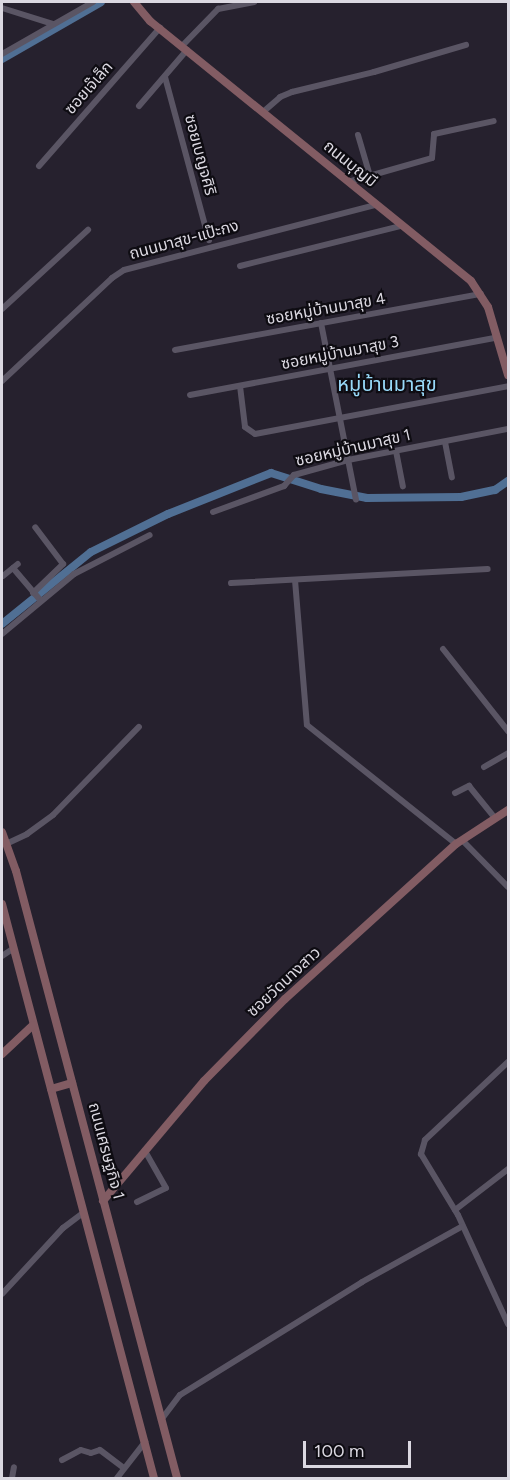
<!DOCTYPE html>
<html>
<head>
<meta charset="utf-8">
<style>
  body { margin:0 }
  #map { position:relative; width:510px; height:1480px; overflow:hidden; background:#26212e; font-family:Figtree,"Noto Sans Thai",sans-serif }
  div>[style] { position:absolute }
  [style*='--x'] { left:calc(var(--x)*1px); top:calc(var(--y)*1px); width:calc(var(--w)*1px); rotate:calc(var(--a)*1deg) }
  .canal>* { height:8px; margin:-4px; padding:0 4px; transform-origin:4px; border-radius:4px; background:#506f94 }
  .street>* { height:6px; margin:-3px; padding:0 3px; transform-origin:3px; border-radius:3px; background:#5a5564 }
  .secondary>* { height:8px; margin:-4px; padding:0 4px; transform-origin:4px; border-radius:4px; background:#825c63 }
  span { translate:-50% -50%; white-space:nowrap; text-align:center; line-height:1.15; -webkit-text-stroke:4.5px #0e0c12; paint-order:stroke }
  .street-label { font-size:16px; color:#dbd8e1 }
  .quarter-label { font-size:20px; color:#98dafa }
  .frame { position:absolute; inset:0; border:3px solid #dbd8e1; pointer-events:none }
  .scale { position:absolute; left:303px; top:1441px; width:108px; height:27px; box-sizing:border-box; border:3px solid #dbd8e1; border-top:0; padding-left:8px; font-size:18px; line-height:21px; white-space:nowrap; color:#dbd8e1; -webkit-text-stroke:4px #0e0c12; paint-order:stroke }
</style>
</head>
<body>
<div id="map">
  <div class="canal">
    <i style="--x:2;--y:59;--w:114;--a:-29.9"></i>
    <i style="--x:2;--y:624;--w:114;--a:-39"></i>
    <i style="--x:91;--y:552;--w:86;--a:-26.3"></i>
    <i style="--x:168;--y:514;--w:111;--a:-21.7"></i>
    <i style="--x:271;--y:473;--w:52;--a:17.7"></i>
    <i style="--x:321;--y:489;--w:47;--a:11.1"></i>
    <i style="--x:367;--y:498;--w:94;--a:-0.6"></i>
    <i style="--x:461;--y:497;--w:35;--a:-12"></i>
    <i style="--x:495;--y:490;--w:16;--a:-35"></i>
  </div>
  <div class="street">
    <i style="--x:2;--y:8;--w:53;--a:17.4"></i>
    <i style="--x:182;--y:46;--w:52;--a:-45.8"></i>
    <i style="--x:218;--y:9;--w:37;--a:-11"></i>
    <i style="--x:2;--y:54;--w:105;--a:-29.7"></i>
    <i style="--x:165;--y:77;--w:169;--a:74.9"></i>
    <i style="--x:139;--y:106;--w:74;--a:-49.4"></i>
    <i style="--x:263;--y:112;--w:23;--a:-41"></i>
    <i style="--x:280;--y:97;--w:13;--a:-23"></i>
    <i style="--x:292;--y:92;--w:84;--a:-13.7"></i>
    <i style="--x:374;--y:72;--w:96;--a:-16.4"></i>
    <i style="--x:358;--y:135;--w:43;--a:73.7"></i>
    <i style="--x:39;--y:166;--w:184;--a:-48.8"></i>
    <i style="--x:348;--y:182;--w:87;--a:-15.9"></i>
    <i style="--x:432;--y:158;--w:24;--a:-85"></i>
    <i style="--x:434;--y:134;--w:61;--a:-12.2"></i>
    <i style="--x:240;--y:266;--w:166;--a:-14"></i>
    <i style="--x:2;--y:309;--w:117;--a:-42.6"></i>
    <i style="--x:321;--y:323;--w:180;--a:78.8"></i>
    <i style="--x:175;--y:350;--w:311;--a:-10.4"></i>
    <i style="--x:2;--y:381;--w:151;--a:-43.1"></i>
    <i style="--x:112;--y:278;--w:14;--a:-34"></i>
    <i style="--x:124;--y:270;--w:260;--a:-14.5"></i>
    <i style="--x:240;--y:386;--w:41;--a:83"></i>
    <i style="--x:245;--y:427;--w:12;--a:35"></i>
    <i style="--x:255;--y:434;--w:258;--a:-10.7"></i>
    <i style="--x:190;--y:395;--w:311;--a:-10.6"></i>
    <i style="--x:445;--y:442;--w:36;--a:79"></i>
    <i style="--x:396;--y:451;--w:36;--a:79"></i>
    <i style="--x:213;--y:512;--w:76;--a:-20.1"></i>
    <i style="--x:284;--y:486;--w:15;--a:-48"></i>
    <i style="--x:294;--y:475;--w:56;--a:-15.5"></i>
    <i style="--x:348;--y:460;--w:163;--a:-11"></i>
    <i style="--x:13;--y:568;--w:43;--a:49.7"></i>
    <i style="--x:3;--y:576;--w:19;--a:-39"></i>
    <i style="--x:295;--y:580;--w:145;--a:85.3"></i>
    <i style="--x:307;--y:725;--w:191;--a:38.6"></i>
    <i style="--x:231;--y:583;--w:257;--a:-3.1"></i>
    <i style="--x:33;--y:593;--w:42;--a:-44"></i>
    <i style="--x:63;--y:564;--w:46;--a:-127.1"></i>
    <i style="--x:2;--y:634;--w:94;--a:-39.8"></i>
    <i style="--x:74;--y:574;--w:85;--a:-27.2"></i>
    <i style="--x:443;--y:649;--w:105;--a:51.6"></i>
    <i style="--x:484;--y:767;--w:28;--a:-30"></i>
    <i style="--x:455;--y:793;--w:16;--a:-27"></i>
    <i style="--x:469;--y:786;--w:41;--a:50.9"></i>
    <i style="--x:462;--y:840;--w:66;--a:45.6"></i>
    <i style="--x:6;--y:844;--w:23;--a:-25"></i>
    <i style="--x:27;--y:834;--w:32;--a:-36"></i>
    <i style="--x:53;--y:815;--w:123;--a:-45.7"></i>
    <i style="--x:2;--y:956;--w:14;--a:-34"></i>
    <i style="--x:508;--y:1062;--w:114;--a:136.8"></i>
    <i style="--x:425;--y:1140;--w:15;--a:106"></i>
    <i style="--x:421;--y:1154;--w:71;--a:58.8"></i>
    <i style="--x:458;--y:1215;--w:120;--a:65.4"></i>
    <i style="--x:137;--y:1202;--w:32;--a:-26"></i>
    <i style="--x:166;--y:1188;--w:43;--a:-119.6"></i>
    <i style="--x:455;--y:1210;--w:67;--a:-37.7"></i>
    <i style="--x:2;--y:1294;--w:90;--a:-47.3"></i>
    <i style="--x:63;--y:1228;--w:26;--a:-37"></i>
    <i style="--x:161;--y:1420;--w:31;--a:-53"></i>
    <i style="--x:180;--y:1395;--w:214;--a:-31.8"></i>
    <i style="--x:362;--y:1282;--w:115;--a:-29"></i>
    <i style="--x:62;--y:1460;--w:21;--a:-28"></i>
    <i style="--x:81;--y:1450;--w:10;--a:17"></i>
    <i style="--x:91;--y:1453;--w:9;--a:-18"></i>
    <i style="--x:100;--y:1450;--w:30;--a:37"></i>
    <i style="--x:12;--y:1478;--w:11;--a:-80"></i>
    <i style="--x:117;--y:1478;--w:46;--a:-52.1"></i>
  </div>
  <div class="secondary">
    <i style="--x:134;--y:2;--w:25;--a:50"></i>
    <i style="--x:150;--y:21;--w:413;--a:39"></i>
    <i style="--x:471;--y:281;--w:31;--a:57"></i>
    <i style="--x:488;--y:307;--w:71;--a:73.6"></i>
    <i style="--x:2;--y:832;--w:41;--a:70.3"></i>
    <i style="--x:16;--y:871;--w:628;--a:75.14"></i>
    <i style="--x:2;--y:904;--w:594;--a:75.17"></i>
    <i style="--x:2;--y:1054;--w:42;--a:-43.1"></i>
    <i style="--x:51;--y:1089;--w:22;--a:-16"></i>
    <i style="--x:103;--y:1201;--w:157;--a:-49.9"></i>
    <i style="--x:204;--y:1081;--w:115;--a:-45.4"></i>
    <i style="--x:285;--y:999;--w:231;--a:-42.2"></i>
    <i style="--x:456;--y:844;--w:62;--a:-33.2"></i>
  </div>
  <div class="street-label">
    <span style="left:89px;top:88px;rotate:-49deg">ซอยเจ๊เล็ก</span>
    <span style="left:200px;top:155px;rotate:75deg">ซอยเบญจศิริ</span>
    <span style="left:350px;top:164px;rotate:39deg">ถนนบุญมี</span>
    <span style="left:184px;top:240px;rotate:-15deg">ถนนมาสุข-แป๊ะกง</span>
    <span style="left:326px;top:309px;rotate:-10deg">ซอยหมู่บ้านมาสุข 4</span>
    <span style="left:340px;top:353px;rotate:-11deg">ซอยหมู่บ้านมาสุข 3</span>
    <span style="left:353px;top:448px;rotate:-13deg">ซอยหมู่บ้านมาสุข 1</span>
    <span style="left:284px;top:982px;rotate:-43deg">ซอยวัดนางสาว</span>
    <span style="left:106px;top:1151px;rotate:75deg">ถนนเศรษฐกิจ 1</span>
  </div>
  <div class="quarter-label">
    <span style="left:387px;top:384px">หมู่บ้านมาสุข</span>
  </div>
  <div class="frame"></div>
  <div class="scale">100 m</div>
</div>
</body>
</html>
